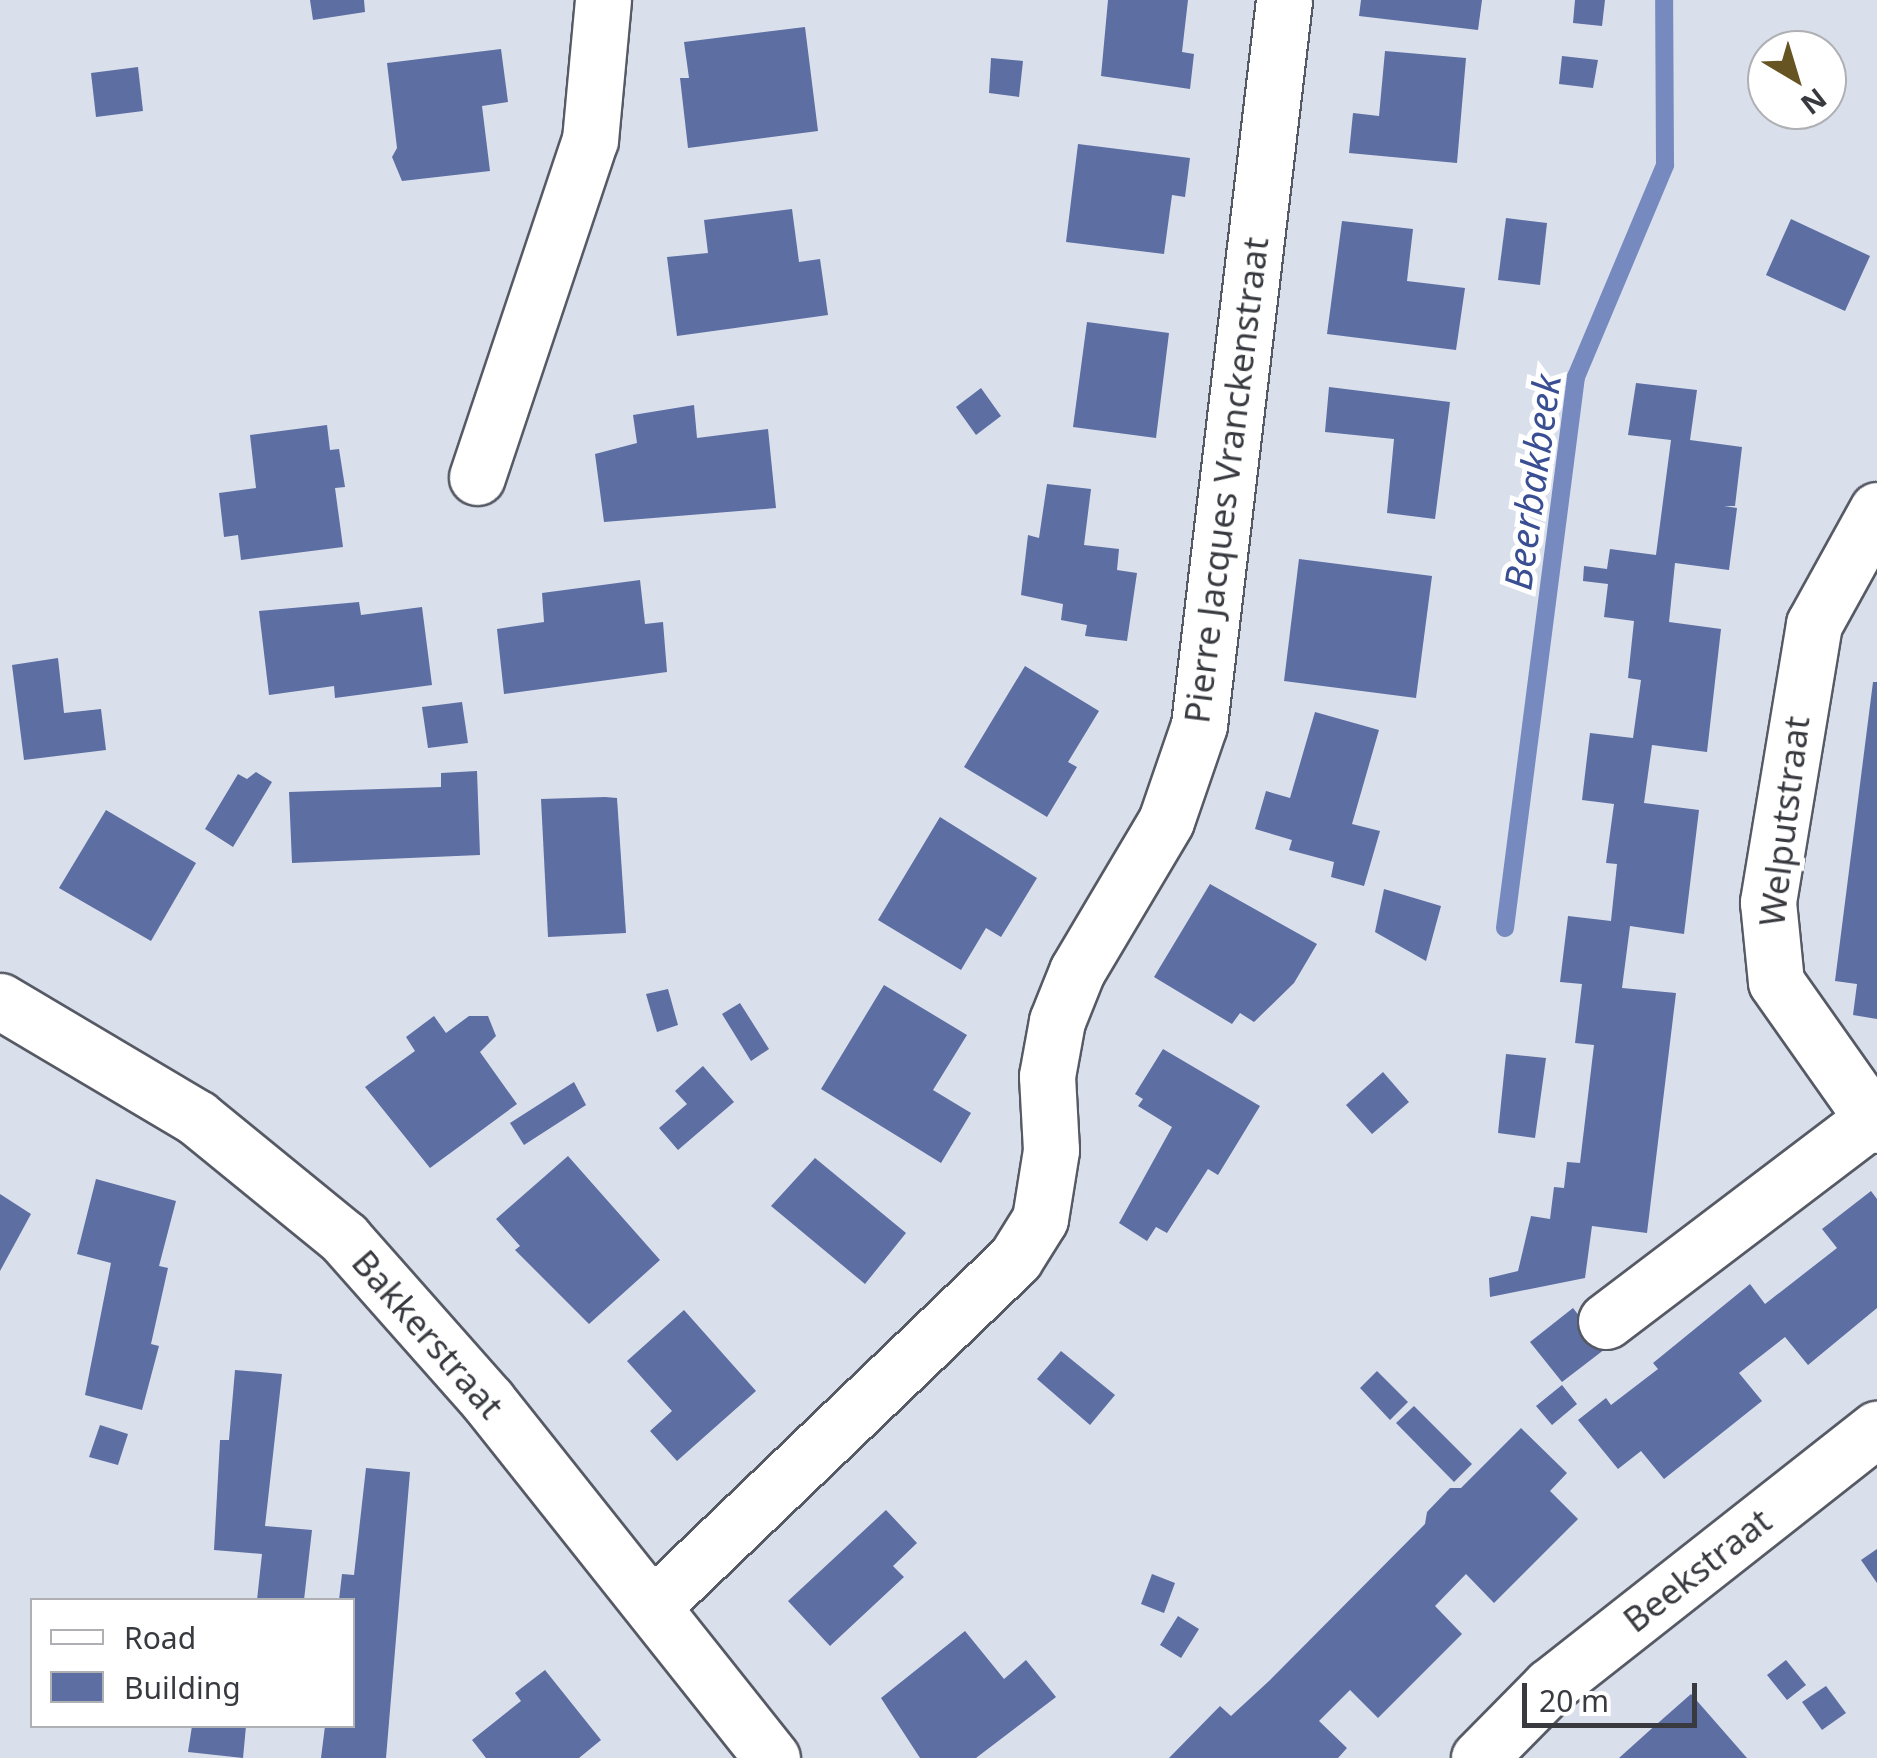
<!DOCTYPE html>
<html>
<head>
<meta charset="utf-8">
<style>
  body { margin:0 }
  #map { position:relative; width:1877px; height:1758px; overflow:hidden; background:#dadfec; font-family:"Noto Sans",sans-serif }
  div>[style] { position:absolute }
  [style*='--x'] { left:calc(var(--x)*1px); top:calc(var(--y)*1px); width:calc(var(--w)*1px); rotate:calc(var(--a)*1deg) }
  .stream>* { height:18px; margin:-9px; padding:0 9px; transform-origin:9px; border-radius:9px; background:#768abf }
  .building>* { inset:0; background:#5c6ea2 }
  .roads { filter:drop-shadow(2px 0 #565a65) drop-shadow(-2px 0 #565a65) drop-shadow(0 2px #565a65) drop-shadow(0 -2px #565a65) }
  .minor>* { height:55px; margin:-27.5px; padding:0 27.5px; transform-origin:27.5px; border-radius:27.5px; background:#fff }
  .tertiary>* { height:55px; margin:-27.5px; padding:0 27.5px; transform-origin:27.5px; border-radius:27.5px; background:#fff }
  span { translate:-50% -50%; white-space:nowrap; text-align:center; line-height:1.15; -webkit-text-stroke:10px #fff; paint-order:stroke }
  .street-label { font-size:35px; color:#383a40 }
  .water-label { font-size:38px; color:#3a4f93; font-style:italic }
  .legend { position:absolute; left:30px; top:1598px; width:325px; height:130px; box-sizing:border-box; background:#fff; border:2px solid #afb0b3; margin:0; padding:12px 18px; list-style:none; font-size:30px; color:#383a40 }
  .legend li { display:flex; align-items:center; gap:20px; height:50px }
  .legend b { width:50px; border:2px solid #afb0b3 }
  .north { position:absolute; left:1747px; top:30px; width:100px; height:100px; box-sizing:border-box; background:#fff; border:2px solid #afb0b3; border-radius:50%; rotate:142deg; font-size:28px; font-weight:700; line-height:40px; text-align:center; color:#383a40 }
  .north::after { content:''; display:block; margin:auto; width:35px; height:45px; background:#665422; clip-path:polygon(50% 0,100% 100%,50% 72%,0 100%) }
  .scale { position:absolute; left:1522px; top:1683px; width:175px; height:45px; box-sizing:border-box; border:5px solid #383a40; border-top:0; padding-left:12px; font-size:30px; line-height:35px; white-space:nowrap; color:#383a40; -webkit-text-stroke:8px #fff; paint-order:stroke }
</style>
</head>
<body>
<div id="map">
  <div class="stream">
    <i style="--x:1505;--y:928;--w:556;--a:-82.66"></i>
    <i style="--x:1576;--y:377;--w:230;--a:-67.2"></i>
    <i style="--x:1665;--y:165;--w:165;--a:-90.3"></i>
  </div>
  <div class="building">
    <i style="clip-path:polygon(310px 0,364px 0,365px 12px,313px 20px)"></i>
    <i style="clip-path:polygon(1108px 0,1188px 0,1182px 52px,1194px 54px,1190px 89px,1101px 76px)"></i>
    <i style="clip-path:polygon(1361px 0,1482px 0,1478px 30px,1359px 16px)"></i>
    <i style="clip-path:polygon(1575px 0,1605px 0,1602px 26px,1573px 23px)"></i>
    <i style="clip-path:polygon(805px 27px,818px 131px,688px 148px,680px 78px,689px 78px,684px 42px)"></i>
    <i style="clip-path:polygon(501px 49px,508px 102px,482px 106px,490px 171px,402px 181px,392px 157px,397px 148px,387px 63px)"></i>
    <i style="clip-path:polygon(1385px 51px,1466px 58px,1457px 163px,1349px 153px,1353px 113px,1379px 116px)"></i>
    <i style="clip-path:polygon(1562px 56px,1598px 60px,1593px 88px,1559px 84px)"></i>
    <i style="clip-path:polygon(991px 58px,1023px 61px,1019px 97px,989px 93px)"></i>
    <i style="clip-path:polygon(138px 67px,143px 111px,96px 117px,91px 73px)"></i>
    <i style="clip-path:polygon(1078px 144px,1190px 158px,1185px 197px,1172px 195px,1164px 254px,1066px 242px)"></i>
    <i style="clip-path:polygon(792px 209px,799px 262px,820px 259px,828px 315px,677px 336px,667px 257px,708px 253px,704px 220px)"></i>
    <i style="clip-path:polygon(1506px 218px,1547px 223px,1540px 285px,1498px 280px)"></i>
    <i style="clip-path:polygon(1791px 219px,1870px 256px,1845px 311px,1766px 275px)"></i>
    <i style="clip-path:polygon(1342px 221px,1413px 229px,1407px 281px,1465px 288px,1456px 350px,1327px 334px)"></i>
    <i style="clip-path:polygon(1087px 322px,1169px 333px,1156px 438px,1073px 427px)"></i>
    <i style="clip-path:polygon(1636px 383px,1697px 390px,1690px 440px,1742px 447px,1735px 506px,1724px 506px,1737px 508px,1729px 570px,1675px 563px,1669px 622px,1721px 629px,1707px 752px,1652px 745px,1644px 803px,1699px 810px,1684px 934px,1630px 926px,1622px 988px,1676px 993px,1647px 1233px,1592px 1226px,1585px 1278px,1490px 1297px,1489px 1278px,1518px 1271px,1531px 1216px,1550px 1219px,1554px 1187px,1564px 1188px,1567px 1162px,1580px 1163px,1594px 1045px,1575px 1043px,1582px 984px,1560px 982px,1568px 916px,1611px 921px,1617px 864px,1606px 863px,1614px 804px,1582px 800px,1586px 766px,1590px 733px,1633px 738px,1641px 680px,1628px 678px,1634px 621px,1604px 617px,1608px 584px,1583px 581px,1584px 566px,1607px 569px,1610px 549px,1656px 555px,1671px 440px,1628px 435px)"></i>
    <i style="clip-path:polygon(1329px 387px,1450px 402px,1435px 519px,1387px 513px,1394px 439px,1325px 432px)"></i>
    <i style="clip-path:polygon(981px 388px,1001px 416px,976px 435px,956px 407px)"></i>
    <i style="clip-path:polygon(694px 405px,697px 438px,768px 429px,776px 508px,604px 522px,595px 454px,637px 443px,633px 415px)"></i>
    <i style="clip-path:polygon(327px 425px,330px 450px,339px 449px,345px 487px,335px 488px,343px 547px,241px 560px,238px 535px,224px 537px,219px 493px,256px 488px,250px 435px)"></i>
    <i style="clip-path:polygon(1047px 484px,1091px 489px,1084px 545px,1119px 549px,1117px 570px,1137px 573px,1127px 641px,1085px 636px,1087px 625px,1061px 620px,1063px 604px,1021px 595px,1028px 535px,1039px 538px)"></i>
    <i style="clip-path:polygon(1299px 559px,1432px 576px,1416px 698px,1284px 681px)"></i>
    <i style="clip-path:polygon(640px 580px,645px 624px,663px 622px,667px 672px,504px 694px,497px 629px,544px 622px,542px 593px)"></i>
    <i style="clip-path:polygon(359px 602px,361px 615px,422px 607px,432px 685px,335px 698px,334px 686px,269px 695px,259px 611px)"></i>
    <i style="clip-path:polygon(58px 658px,64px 713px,101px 709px,106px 750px,24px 760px,12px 665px)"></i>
    <i style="clip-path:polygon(1025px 666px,1099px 711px,1068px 762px,1077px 767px,1047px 817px,964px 767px)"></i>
    <i style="clip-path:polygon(1873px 682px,1877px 682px,1877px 1019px,1853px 1015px,1857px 984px,1835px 981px)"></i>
    <i style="clip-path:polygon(462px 702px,468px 743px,428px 748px,422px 707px)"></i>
    <i style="clip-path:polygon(1315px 712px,1379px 730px,1352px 824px,1380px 831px,1364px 886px,1331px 877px,1334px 862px,1289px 850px,1292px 840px,1255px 829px,1266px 791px,1290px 798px)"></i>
    <i style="clip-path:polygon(477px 771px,480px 855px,292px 863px,289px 792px,441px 787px,441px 773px)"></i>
    <i style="clip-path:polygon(256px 772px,272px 782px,233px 847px,205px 829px,238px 774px,247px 779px)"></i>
    <i style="clip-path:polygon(605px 797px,617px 798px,626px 933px,548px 937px,541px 799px)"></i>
    <i style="clip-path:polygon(106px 810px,196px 863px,151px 941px,59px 888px)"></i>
    <i style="clip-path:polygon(940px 817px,1037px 878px,1001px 937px,986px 928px,961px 970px,878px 920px)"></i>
    <i style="clip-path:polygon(1210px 884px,1317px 944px,1294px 983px,1254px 1022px,1240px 1013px,1232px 1024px,1154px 977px)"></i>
    <i style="clip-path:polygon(1384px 889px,1441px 906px,1426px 961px,1375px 932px)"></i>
    <i style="clip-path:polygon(884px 985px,967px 1035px,933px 1090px,971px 1113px,941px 1163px,821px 1089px)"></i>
    <i style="clip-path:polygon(668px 989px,678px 1025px,657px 1032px,646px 994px)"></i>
    <i style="clip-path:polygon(740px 1003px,769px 1049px,751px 1061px,722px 1014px)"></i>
    <i style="clip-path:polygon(434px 1016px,446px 1033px,469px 1016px,488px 1016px,496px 1036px,480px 1052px,517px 1104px,430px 1168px,365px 1087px,415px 1051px,406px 1037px)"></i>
    <i style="clip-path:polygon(1163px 1049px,1260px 1106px,1218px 1175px,1208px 1169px,1167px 1233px,1156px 1227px,1147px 1241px,1119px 1223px,1172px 1127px,1138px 1106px,1143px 1099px,1135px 1094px)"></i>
    <i style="clip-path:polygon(1506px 1054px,1546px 1058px,1535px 1138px,1498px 1133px)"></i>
    <i style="clip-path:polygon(703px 1066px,734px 1102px,678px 1150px,659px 1128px,687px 1104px,675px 1091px)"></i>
    <i style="clip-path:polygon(1383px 1072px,1409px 1102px,1372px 1134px,1346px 1105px)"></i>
    <i style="clip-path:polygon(574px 1082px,586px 1105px,524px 1145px,510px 1123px)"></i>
    <i style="clip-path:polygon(568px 1156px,660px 1260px,589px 1324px,515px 1250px,520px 1246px,496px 1219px)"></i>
    <i style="clip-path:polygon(815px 1158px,906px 1233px,865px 1284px,771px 1206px)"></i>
    <i style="clip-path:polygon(96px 1179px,176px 1201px,159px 1266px,168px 1268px,151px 1344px,159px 1346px,142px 1410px,85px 1395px,111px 1263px,77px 1254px)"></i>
    <i style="clip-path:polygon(1871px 1191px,1877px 1199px,1877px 1308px,1808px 1365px,1785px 1337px,1739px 1373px,1762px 1401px,1664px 1479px,1641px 1451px,1618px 1469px,1578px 1420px,1606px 1398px,1611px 1405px,1658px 1369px,1653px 1363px,1750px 1284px,1765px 1304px,1837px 1248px,1822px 1229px)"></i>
    <i style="clip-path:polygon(0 1194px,31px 1214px,0 1271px)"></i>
    <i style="clip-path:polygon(1573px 1308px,1605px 1349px,1562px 1382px,1530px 1342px)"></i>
    <i style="clip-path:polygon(684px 1310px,756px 1391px,677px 1461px,650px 1431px,672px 1411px,627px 1361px)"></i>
    <i style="clip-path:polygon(1061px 1351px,1115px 1395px,1090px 1425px,1037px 1379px)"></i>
    <i style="clip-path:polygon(235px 1370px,282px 1374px,265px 1526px,312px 1530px,304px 1600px,257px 1600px,262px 1554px,214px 1550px,220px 1440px,229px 1440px)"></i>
    <i style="clip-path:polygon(1377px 1371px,1408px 1402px,1390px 1420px,1360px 1388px)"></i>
    <i style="clip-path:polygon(1562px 1385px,1577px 1404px,1552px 1425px,1536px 1406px)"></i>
    <i style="clip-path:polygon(1414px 1406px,1472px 1464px,1454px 1482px,1396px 1423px)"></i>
    <i style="clip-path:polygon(100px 1425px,128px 1434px,118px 1465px,89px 1457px)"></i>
    <i style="clip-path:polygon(1521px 1428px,1567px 1473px,1550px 1491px,1578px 1519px,1494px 1603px,1466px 1574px,1435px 1606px,1462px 1634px,1378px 1718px,1350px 1690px,1319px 1721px,1347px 1748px,1338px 1758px,1169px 1758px,1220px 1706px,1231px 1716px,1269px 1681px,1425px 1524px,1427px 1512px,1450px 1488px,1461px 1488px)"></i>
    <i style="clip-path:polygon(366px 1468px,410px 1472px,386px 1758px,321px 1758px,325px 1726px,352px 1726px,352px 1600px,339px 1600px,342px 1574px,354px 1575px)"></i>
    <i style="clip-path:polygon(886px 1510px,917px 1543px,893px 1566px,904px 1577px,830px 1646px,788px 1601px)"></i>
    <i style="clip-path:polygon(1877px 1549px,1877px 1583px,1861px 1560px)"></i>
    <i style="clip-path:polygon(1152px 1574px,1175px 1583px,1164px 1613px,1141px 1604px)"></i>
    <i style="clip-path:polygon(1178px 1616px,1199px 1629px,1181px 1658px,1160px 1645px)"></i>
    <i style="clip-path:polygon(965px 1631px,1004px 1679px,1026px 1660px,1056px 1697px,976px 1758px,920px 1758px,881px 1698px)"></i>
    <i style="clip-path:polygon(1786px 1660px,1806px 1685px,1787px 1700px,1767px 1675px)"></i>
    <i style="clip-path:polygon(545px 1670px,601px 1740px,579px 1758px,486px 1758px,472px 1740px,521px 1701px,515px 1693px)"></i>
    <i style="clip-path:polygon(1826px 1686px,1846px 1713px,1822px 1730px,1802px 1702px)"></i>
    <i style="clip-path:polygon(1691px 1694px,1747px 1758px,1619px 1758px,1649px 1731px)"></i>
    <i style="clip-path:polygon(192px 1726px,246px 1726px,243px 1758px,188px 1752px)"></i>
  </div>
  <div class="roads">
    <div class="minor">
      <i style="--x:477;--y:477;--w:355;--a:-71.5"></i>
      <i style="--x:590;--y:140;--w:141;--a:-84.7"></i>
      <i style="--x:1877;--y:510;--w:130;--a:118.9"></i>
      <i style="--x:1814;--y:624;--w:282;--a:99.4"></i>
      <i style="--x:1768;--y:902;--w:80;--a:84.3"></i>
      <i style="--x:1776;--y:982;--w:175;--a:54.8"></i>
      <i style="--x:1606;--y:1321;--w:334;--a:-37.2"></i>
      <i style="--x:653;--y:1606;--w:501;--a:-43.79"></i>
      <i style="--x:1015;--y:1259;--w:47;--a:-58"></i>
      <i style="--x:1040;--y:1219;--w:70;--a:-80.9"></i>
      <i style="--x:1051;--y:1150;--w:74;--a:-93.1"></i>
      <i style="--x:1047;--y:1076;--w:56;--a:-79.7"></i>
      <i style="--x:1057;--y:1021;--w:54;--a:-68.2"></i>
      <i style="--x:1077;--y:971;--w:174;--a:-59.3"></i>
      <i style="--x:1166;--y:821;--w:102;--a:-71"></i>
      <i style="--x:1199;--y:725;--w:730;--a:-83.31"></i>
    </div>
    <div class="tertiary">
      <i style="--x:0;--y:1001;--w:229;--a:30.7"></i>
      <i style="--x:197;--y:1118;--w:190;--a:39.2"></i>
      <i style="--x:344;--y:1238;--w:217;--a:48.5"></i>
      <i style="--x:488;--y:1401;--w:456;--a:51.5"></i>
      <i style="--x:1479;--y:1758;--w:101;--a:-45.4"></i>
      <i style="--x:1550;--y:1686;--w:416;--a:-38.2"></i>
    </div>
  </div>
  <div class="street-label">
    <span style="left:1226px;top:480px;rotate:-83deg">Pierre Jacques Vranckenstraat</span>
    <span style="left:1784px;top:821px;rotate:-83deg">Welputstraat</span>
    <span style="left:428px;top:1334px;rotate:49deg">Bakkerstraat</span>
    <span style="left:1697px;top:1570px;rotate:-38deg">Beekstraat</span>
  </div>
  <div class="water-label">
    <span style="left:1532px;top:482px;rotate:-82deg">Beerbakbeek</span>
  </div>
  <ul class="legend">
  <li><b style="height:12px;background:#fff"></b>Road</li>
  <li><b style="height:28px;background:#5c6ea2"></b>Building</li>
  </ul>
  <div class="north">N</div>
  <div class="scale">20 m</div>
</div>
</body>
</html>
